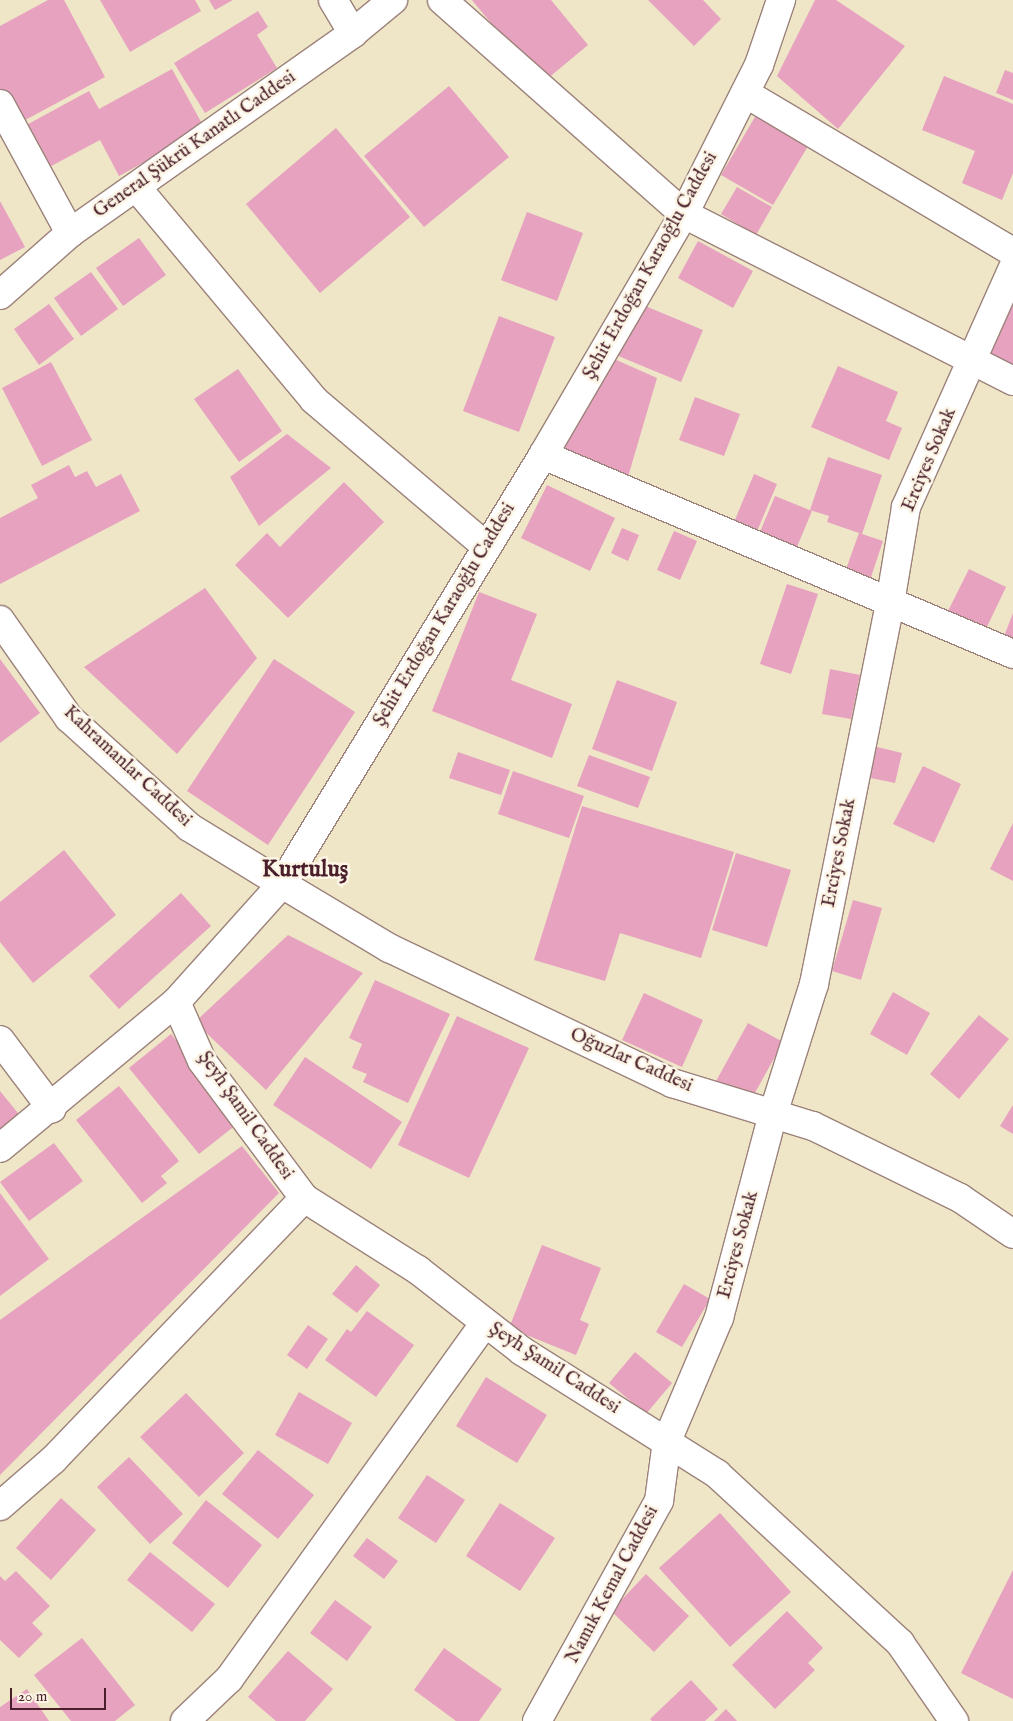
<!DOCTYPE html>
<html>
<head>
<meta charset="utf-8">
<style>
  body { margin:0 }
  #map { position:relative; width:1013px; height:1721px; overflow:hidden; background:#efe6c8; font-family:"IM FELL English",serif }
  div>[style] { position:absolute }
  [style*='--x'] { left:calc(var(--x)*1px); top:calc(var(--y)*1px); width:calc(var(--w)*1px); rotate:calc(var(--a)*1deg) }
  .building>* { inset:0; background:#e6a2bf }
  .roads { filter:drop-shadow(1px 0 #9c827a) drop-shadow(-1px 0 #9c827a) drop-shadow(0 1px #9c827a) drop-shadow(0 -1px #9c827a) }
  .street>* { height:28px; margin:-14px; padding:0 14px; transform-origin:14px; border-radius:14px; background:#fff }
  .secondary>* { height:28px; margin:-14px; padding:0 14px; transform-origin:14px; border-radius:14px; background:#fff }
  span { translate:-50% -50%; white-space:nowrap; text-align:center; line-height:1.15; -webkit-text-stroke:5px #fcf5e5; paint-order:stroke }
  .street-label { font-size:19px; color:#4a1f2b }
  .district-label { font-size:24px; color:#4a1f2b; font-weight:700 }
  .scale { position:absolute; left:10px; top:1688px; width:96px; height:22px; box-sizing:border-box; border:2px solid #4a1f2b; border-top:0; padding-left:6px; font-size:15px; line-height:18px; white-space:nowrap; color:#4a1f2b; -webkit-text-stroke:4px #fcf5e5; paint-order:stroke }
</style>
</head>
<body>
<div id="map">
  <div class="building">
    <i style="clip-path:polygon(48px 0,64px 0,105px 77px,16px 125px,0 95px,0 26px)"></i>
    <i style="clip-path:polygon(100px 0,195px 0,201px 11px,130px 52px)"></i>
    <i style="clip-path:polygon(209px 0,233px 0,215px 10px)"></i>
    <i style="clip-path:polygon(472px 0,551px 0,588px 45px,541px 84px)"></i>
    <i style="clip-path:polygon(648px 0,703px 0,721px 19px,694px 46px)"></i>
    <i style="clip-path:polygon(815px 0,836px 0,905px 46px,838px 129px,777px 76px)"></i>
    <i style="clip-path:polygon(258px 11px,268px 27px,257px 35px,277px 68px,205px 113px,174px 63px)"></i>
    <i style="clip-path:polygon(172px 69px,205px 129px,119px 176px,100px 140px,42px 171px,19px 129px,89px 91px,99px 109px)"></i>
    <i style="clip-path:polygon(1005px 70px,1013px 73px,1013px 100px,996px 93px)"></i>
    <i style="clip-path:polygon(944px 76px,1013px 104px,1013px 173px,1002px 200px,962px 183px,975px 151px,922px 130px)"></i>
    <i style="clip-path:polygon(449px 86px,509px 157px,424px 227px,364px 156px)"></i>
    <i style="clip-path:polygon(759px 110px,811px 141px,773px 205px,721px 175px)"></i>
    <i style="clip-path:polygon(336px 128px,410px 217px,320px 293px,246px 204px)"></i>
    <i style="clip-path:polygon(737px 187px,772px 207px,756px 235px,721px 214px)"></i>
    <i style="clip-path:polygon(0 201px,25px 247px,0 260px)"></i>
    <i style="clip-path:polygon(527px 212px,583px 233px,557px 301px,501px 280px)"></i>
    <i style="clip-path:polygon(139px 238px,166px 275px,123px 306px,96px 268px)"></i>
    <i style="clip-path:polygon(698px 241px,753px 271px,733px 308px,678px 278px)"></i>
    <i style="clip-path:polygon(91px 272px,118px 309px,81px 336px,54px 298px)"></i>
    <i style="clip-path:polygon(1013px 287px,1013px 365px,982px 349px)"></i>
    <i style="clip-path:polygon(638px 303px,703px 330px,681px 382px,616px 355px)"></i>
    <i style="clip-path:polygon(49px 304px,74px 339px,39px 365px,14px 329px)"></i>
    <i style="clip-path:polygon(499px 316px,555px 337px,519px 432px,463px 411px)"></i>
    <i style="clip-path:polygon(612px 358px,657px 378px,628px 477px,562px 450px)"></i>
    <i style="clip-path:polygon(51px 362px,92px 440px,42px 466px,2px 388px)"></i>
    <i style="clip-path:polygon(838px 366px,898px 392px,886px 421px,902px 428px,889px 460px,811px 427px)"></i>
    <i style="clip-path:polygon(238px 369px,282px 431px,239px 462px,194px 399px)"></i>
    <i style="clip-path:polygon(695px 397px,740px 414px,724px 456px,679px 440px)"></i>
    <i style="clip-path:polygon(287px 434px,331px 468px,259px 526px,230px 477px)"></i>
    <i style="clip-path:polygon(828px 457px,882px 475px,862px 534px,883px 541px,870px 580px,845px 572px,859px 533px,827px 522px,829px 516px,810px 510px)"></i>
    <i style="clip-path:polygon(69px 465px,75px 477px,87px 471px,96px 487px,121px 474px,140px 511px,0 584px,0 518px,38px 498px,31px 485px)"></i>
    <i style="clip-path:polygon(754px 474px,777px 484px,755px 536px,732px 527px)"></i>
    <i style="clip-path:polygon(344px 482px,384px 522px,288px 618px,235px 565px,267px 533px,280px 547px)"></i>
    <i style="clip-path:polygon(547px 485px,615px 518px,590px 571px,521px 538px)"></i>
    <i style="clip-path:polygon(775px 496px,812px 511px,794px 554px,757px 539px)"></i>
    <i style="clip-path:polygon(622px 528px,639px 535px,628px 561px,611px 553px)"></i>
    <i style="clip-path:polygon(674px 531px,697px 541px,680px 580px,657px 570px)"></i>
    <i style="clip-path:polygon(969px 569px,1006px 587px,985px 631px,947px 613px)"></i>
    <i style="clip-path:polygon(787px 584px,818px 594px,791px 674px,760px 664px)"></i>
    <i style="clip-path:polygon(205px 588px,257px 658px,177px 754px,84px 667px)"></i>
    <i style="clip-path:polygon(479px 592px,537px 614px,511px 680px,572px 704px,552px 758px,432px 711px)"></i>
    <i style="clip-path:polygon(1013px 613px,1013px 643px,1003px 639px)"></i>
    <i style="clip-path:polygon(0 659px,40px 713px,0 743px)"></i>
    <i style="clip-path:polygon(274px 659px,355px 712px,268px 845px,187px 791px)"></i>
    <i style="clip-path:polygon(830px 669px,860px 675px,851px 719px,822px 714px)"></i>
    <i style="clip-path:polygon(617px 680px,677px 702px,652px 771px,592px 749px)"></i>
    <i style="clip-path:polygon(873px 746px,902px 753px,895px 783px,866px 777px)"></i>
    <i style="clip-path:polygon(458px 752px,510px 770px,501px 795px,449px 778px)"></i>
    <i style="clip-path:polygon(589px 755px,650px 777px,638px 808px,577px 786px)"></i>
    <i style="clip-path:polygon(923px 766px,961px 784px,934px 843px,893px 824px)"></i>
    <i style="clip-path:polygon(513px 771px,584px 796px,569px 838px,498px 814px)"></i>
    <i style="clip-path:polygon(582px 806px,734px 852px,701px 958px,620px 933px,605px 981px,534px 960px)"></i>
    <i style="clip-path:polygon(1013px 823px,1013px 881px,990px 869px)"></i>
    <i style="clip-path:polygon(64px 850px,116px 915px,33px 983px,0 942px,0 902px)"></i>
    <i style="clip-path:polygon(736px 853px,791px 870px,767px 947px,712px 930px)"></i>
    <i style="clip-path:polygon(181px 893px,211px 926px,119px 1009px,89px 976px)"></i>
    <i style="clip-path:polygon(853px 900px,882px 908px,861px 980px,832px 971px)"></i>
    <i style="clip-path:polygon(288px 935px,363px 973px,266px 1090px,195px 1022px)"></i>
    <i style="clip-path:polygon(375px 980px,450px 1014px,408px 1103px,363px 1082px,367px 1074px,352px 1068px,362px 1044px,349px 1038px)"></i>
    <i style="clip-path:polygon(893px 992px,930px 1013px,907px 1055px,870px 1034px)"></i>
    <i style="clip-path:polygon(644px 993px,703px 1020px,682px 1067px,622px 1040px)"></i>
    <i style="clip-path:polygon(979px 1015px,1009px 1039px,959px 1099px,930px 1074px)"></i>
    <i style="clip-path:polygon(457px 1016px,529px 1048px,469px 1178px,398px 1145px)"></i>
    <i style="clip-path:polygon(748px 1023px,783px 1042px,750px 1102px,715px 1083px)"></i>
    <i style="clip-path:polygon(171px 1034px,241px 1121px,199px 1154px,129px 1068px)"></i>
    <i style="clip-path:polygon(305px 1057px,402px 1122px,371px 1169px,273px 1105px)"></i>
    <i style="clip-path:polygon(119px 1086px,179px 1161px,161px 1176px,167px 1183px,142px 1203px,76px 1120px)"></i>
    <i style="clip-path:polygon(0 1091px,22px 1118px,0 1135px)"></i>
    <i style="clip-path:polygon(1013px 1105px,1013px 1134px,1000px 1126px)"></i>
    <i style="clip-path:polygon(54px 1143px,83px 1181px,29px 1221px,0 1182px)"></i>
    <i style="clip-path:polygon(242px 1146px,279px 1193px,0 1475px,0 1320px)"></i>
    <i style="clip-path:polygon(0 1193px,49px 1259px,0 1296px)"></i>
    <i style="clip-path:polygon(542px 1245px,601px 1268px,580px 1320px,589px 1324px,576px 1355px,509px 1328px)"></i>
    <i style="clip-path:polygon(356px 1265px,380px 1285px,357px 1313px,332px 1294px)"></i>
    <i style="clip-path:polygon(684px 1284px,710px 1299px,682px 1347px,656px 1332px)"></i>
    <i style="clip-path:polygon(367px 1311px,414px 1345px,376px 1397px,325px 1360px,347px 1329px,351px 1332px)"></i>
    <i style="clip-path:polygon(308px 1325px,328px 1339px,307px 1369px,287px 1355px)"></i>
    <i style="clip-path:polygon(635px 1352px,672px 1383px,646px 1414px,609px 1383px)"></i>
    <i style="clip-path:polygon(486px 1377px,547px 1415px,517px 1463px,456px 1426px)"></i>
    <i style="clip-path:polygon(299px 1392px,352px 1423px,328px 1464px,275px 1435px)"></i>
    <i style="clip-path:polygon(186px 1393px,244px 1453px,199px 1497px,140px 1437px)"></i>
    <i style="clip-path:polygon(258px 1450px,314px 1495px,278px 1539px,222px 1494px)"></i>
    <i style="clip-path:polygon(129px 1457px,183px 1514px,150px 1544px,97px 1487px)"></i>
    <i style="clip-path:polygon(427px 1475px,465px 1500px,436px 1543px,398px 1518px)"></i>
    <i style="clip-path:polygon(61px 1498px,96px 1530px,51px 1580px,16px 1548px)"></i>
    <i style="clip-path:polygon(206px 1500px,262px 1545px,228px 1588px,172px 1543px)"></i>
    <i style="clip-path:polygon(500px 1503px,555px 1538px,520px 1591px,466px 1556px)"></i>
    <i style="clip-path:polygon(720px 1513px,791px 1592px,730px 1647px,659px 1568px)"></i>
    <i style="clip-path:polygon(367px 1538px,398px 1561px,384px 1579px,353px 1556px)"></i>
    <i style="clip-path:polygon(150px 1552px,215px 1604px,192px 1632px,127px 1580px)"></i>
    <i style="clip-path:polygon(1013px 1570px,1013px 1699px,961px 1673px)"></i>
    <i style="clip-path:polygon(16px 1571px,50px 1606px,32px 1623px,43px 1634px,19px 1658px,0 1640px,0 1576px,5px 1581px)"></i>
    <i style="clip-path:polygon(646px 1574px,689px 1616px,654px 1652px,611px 1611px)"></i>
    <i style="clip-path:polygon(335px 1600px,372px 1627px,347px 1661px,310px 1633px)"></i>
    <i style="clip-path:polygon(787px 1611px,823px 1648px,808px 1663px,815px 1670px,775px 1709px,732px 1665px)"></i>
    <i style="clip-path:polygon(82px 1638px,135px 1705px,115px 1721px,71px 1721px,34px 1675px)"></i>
    <i style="clip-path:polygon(444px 1648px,502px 1689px,479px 1721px,456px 1721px,414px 1690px)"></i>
    <i style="clip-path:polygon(288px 1651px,333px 1689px,305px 1721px,276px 1721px,248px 1697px)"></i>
    <i style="clip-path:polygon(691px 1680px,718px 1709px,705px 1721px,652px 1721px,650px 1719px)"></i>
    <i style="clip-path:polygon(27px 1689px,49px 1721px,0 1721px,0 1707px)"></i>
    <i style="clip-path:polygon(726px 1709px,737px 1721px,714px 1721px)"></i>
  </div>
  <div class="roads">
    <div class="street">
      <i style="--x:333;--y:0;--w:39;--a:59"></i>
      <i style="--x:442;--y:0;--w:323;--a:41.5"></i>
      <i style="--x:684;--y:214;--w:369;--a:26.9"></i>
      <i style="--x:745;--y:93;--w:312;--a:30.7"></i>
      <i style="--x:0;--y:104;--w:147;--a:61.5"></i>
      <i style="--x:137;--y:188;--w:276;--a:50.1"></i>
      <i style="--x:314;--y:400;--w:227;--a:40.4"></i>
      <i style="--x:543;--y:455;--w:510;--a:22.95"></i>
      <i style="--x:0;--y:620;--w:120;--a:54.9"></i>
      <i style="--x:69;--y:718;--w:162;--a:42.2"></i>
      <i style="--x:189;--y:827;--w:109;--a:31.5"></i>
      <i style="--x:282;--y:884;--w:125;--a:30.9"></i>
      <i style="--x:389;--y:948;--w:314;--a:25.5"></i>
      <i style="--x:672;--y:1083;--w:147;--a:17"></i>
      <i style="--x:813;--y:1126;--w:164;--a:26.1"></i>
      <i style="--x:960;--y:1198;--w:64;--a:34.2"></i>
      <i style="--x:176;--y:1002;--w:64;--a:66.2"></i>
      <i style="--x:202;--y:1061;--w:171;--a:53.3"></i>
      <i style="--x:304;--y:1198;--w:135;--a:32.3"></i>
      <i style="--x:418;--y:1270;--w:132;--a:37.9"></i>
      <i style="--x:522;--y:1351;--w:231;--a:32.2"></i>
      <i style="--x:717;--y:1474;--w:249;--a:42.7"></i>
      <i style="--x:900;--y:1643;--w:95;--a:55.3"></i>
      <i style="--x:0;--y:1040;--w:86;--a:53"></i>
      <i style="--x:0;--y:1506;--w:70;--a:-41"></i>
      <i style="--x:53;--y:1460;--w:363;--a:-46.2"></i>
      <i style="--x:185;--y:1721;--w:61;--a:-43.7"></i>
      <i style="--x:229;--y:1679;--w:437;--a:-54.3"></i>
      <i style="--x:537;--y:1721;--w:252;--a:-61"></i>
      <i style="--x:659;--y:1501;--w:61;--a:-82.4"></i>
      <i style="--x:667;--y:1441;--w:134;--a:-67.1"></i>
      <i style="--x:719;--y:1318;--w:211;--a:-75.2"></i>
      <i style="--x:773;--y:1114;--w:136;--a:-72.5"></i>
      <i style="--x:814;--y:984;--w:389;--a:-78.7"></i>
      <i style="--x:890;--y:603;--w:97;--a:-80.5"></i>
      <i style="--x:906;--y:507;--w:262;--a:-65.9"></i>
    </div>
    <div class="secondary">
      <i style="--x:0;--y:295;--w:94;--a:-41.5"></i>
      <i style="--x:70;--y:233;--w:347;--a:-35.2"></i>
      <i style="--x:353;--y:33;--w:52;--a:-39.5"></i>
      <i style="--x:0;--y:1148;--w:229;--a:-39.7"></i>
      <i style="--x:176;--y:1002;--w:159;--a:-48.1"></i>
      <i style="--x:282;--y:884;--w:502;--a:-58.68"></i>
      <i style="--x:543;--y:455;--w:279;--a:-59.7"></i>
      <i style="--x:684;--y:214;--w:167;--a:-63.3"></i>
      <i style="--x:759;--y:65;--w:69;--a:-71.3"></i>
    </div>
  </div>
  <div class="street-label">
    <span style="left:195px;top:145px;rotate:-35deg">General Şükrü Kanatlı Caddesi</span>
    <span style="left:651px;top:266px;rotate:-61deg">Şehit Erdoğan Karaoğlu Caddesi</span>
    <span style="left:930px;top:460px;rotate:-67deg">Erciyes Sokak</span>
    <span style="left:445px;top:615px;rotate:-59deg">Şehit Erdoğan Karaoğlu Caddesi</span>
    <span style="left:127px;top:767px;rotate:43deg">Kahramanlar Caddesi</span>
    <span style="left:840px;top:853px;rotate:-79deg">Erciyes Sokak</span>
    <span style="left:631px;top:1061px;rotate:24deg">Oğuzlar Caddesi</span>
    <span style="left:245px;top:1116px;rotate:55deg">Şeyh Şamil Caddesi</span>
    <span style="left:739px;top:1245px;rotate:-75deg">Erciyes Sokak</span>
    <span style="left:554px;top:1369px;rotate:33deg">Şeyh Şamil Caddesi</span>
    <span style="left:613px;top:1585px;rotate:-62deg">Namık Kemal Caddesi</span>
  </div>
  <div class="district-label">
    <span style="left:305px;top:870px">Kurtuluş</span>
  </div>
  <div class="scale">20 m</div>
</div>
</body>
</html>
